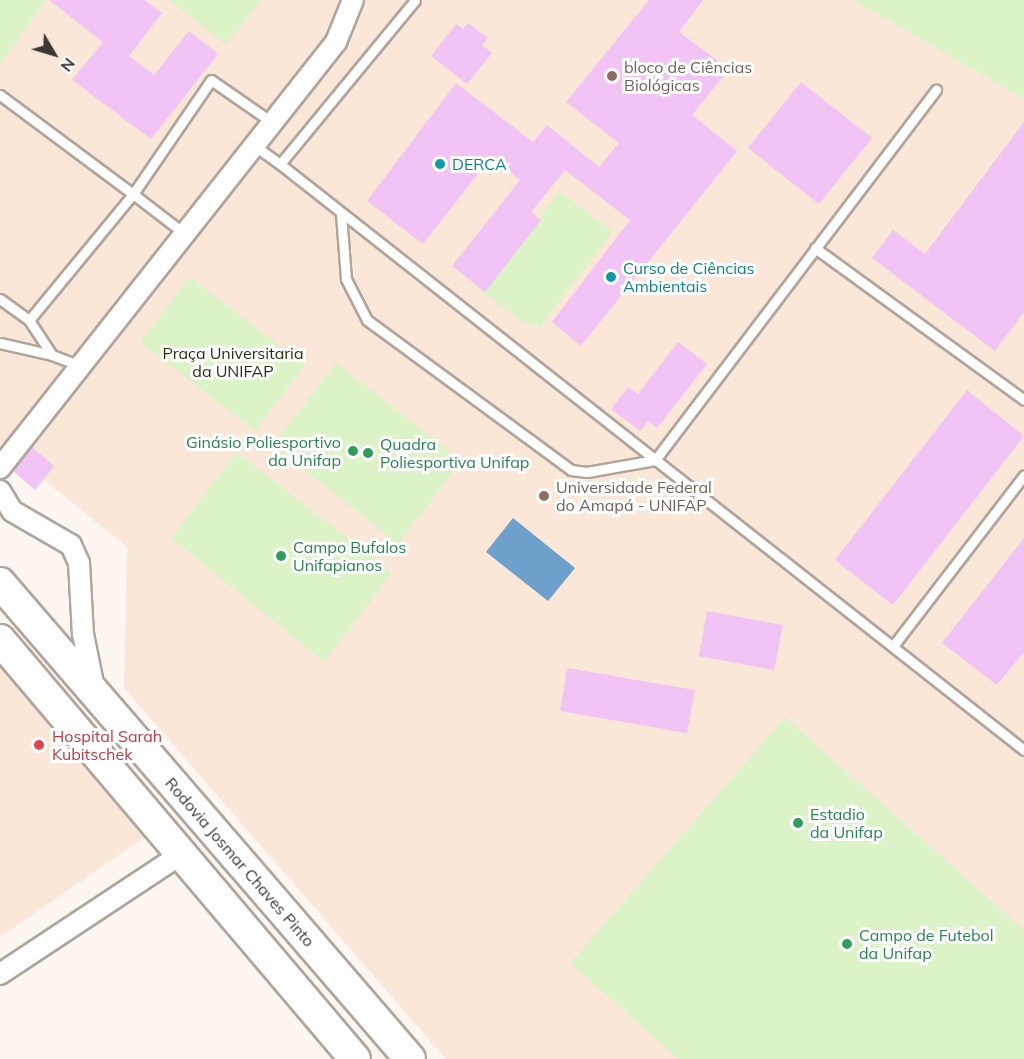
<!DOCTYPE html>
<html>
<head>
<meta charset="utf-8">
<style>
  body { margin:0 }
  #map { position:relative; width:1024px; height:1059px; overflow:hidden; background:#fef6f0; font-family:Mulish,sans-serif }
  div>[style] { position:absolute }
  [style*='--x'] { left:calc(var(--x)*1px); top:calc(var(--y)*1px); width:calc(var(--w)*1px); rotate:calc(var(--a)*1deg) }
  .built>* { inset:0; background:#fae7d7 }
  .green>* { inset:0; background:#dcf3c7 }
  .water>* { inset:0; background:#6da0cb }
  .building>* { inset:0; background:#f2c3f5 }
  .roads { filter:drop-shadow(2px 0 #b1a59b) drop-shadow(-2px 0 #b1a59b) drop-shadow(0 2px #b1a59b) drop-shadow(0 -2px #b1a59b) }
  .lane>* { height:9px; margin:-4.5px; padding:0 4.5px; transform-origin:4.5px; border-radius:4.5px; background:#fff }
  .street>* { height:20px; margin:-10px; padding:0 10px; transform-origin:10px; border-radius:10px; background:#fff }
  .primary>* { height:30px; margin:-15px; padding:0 15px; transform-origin:15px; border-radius:15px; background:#fff }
  .dots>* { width:16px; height:16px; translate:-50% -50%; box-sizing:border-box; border:3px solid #fff; border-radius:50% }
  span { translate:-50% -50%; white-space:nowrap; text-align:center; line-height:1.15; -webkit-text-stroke:6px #fff; paint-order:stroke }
  .education-label { font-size:16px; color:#785e54 }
  .left { translate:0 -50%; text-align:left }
  .culture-label { font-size:16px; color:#0d838f }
  .park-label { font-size:16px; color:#1e3006 }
  .leisure-label { font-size:16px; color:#27864d }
  .right { translate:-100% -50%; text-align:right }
  .health-label { font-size:16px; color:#be3a42 }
  .street-label { font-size:16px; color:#3b3733 }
  .north { position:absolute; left:24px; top:24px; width:60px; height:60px; -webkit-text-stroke:4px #fff; paint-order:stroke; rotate:128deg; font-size:16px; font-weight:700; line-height:24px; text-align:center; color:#3b3733 }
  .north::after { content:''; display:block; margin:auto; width:21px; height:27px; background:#3b3733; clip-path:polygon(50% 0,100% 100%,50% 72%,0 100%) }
</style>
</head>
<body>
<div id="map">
  <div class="built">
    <i style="clip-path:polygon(0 0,1024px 0,1024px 1059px,446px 1059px,124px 688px,127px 547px,0 444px)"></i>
    <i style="clip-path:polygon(0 659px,155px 830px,0 937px)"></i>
  </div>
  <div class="green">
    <i style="clip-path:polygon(0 0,46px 0,0 64px)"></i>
    <i style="clip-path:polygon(169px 0,261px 0,226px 45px)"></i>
    <i style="clip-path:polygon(856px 0,1024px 0,1024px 99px,857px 2px)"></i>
    <i style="clip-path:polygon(559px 191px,613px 232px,540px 327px,524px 323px,482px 291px)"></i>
    <i style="clip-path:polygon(190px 277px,305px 365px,255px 431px,140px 342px)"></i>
    <i style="clip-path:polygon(336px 363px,462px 461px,398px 544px,273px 445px)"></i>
    <i style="clip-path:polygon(237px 452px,392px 573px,324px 662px,171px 538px)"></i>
    <i style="clip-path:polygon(785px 717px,1024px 930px,1024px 1059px,678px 1059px,570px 963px)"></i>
  </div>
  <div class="water">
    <i style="clip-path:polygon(513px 518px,575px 568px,548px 601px,486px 552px)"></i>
  </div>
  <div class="building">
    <i style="clip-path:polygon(49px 0,145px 0,162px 13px,129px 56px,154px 75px,189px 31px,218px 54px,151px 139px,72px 80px,103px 42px)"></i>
    <i style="clip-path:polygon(649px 0,703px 0,679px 32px,729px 69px,692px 115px,737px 151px,581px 346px,552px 322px,630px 220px,565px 170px,531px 212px,541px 220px,485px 292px,452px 266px,520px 180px,491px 157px,423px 244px,367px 201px,456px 83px,533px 142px,547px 125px,599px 167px,619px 143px,566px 102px)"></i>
    <i style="clip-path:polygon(468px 23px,488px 38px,482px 45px,492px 53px,467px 84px,431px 56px,456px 24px,463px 29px)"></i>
    <i style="clip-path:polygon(801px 82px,872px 138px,819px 204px,748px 148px)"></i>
    <i style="clip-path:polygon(1024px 122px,1024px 312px,995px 351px,872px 258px,893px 230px,925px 254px)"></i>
    <i style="clip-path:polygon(678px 342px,707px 364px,657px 428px,648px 421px,640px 431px,611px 409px,628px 387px,638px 394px)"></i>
    <i style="clip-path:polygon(967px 390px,1024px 436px,893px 605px,835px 560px)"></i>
    <i style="clip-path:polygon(32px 447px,54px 466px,35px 490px,13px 471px)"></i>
    <i style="clip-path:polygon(1024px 538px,1024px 652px,997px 685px,942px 643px)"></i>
    <i style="clip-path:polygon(707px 611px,783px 625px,774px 670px,699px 656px)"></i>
    <i style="clip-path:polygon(567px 668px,695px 690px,687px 733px,560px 711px)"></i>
  </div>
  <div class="roads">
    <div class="lane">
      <i style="--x:0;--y:95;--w:166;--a:36.7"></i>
      <i style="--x:133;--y:194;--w:163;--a:129.5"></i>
      <i style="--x:29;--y:320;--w:42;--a:56.7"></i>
      <i style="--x:52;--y:355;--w:31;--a:21"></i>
      <i style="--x:255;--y:146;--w:31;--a:36"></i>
      <i style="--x:280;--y:164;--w:212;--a:-50.5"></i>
      <i style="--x:280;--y:164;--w:947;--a:38.23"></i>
      <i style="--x:341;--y:214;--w:65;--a:85.6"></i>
      <i style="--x:346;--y:279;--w:46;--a:62.9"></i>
      <i style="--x:367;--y:320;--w:253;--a:36.3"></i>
      <i style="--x:571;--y:470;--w:16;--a:7"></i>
      <i style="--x:587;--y:472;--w:69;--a:-10"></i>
      <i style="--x:655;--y:460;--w:465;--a:-52.8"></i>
      <i style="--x:185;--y:234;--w:66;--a:-142.4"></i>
      <i style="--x:133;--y:194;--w:138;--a:-55.6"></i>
      <i style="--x:211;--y:80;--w:75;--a:34.7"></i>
      <i style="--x:815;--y:248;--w:258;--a:36"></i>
      <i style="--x:0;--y:299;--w:36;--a:36"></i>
      <i style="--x:0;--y:343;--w:53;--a:13"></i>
      <i style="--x:893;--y:646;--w:215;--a:-52.5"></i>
    </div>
    <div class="street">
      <i style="--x:0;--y:468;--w:543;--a:-51.74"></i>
      <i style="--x:336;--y:42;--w:45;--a:-68"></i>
      <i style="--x:0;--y:491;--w:23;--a:59"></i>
      <i style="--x:12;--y:511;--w:68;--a:30"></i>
      <i style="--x:71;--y:545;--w:20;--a:66"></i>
      <i style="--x:79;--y:563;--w:71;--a:86.8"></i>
      <i style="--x:83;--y:634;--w:55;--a:78.5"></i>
      <i style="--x:0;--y:974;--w:217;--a:-33.5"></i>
    </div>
    <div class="primary">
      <i style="--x:0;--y:583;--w:628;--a:49.26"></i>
      <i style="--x:0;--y:640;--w:549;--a:49.73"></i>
    </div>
  </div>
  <div class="dots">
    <i style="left:612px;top:76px;background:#8d6e63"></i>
    <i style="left:440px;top:164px;background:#0f9aa8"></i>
    <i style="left:611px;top:277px;background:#0f9aa8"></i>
    <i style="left:353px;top:451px;background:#2e9e5b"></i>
    <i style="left:368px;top:453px;background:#2e9e5b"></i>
    <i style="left:544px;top:496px;background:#8d6e63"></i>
    <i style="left:281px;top:556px;background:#2e9e5b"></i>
    <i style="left:39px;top:745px;background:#e0444e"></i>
    <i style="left:798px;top:823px;background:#2e9e5b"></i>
    <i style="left:847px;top:944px;background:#2e9e5b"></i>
  </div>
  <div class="education-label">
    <span class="left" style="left:624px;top:76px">bloco de Ciências<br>Biológicas</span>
    <span class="left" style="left:556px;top:496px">Universidade Federal<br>do Amapá - UNIFAP</span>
  </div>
  <div class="culture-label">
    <span class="left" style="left:452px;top:164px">DERCA</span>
    <span class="left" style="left:623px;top:277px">Curso de Ciências<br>Ambientais</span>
  </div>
  <div class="park-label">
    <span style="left:233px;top:362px">Praça Universitaria<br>da UNIFAP</span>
  </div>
  <div class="leisure-label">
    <span class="right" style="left:341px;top:451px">Ginásio Poliesportivo<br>da Unifap</span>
    <span class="left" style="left:380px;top:453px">Quadra<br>Poliesportiva Unifap</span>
    <span class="left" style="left:293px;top:556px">Campo Bufalos<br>Unifapianos</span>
    <span class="left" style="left:810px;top:823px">Estadio<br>da Unifap</span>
    <span class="left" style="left:859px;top:944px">Campo de Futebol<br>da Unifap</span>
  </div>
  <div class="health-label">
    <span class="left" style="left:52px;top:745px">Hospital Sarah<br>Kubitschek</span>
  </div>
  <div class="street-label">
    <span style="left:240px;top:862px;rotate:49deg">Rodovia Josmar Chaves Pinto</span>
  </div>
  <div class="north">N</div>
</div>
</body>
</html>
